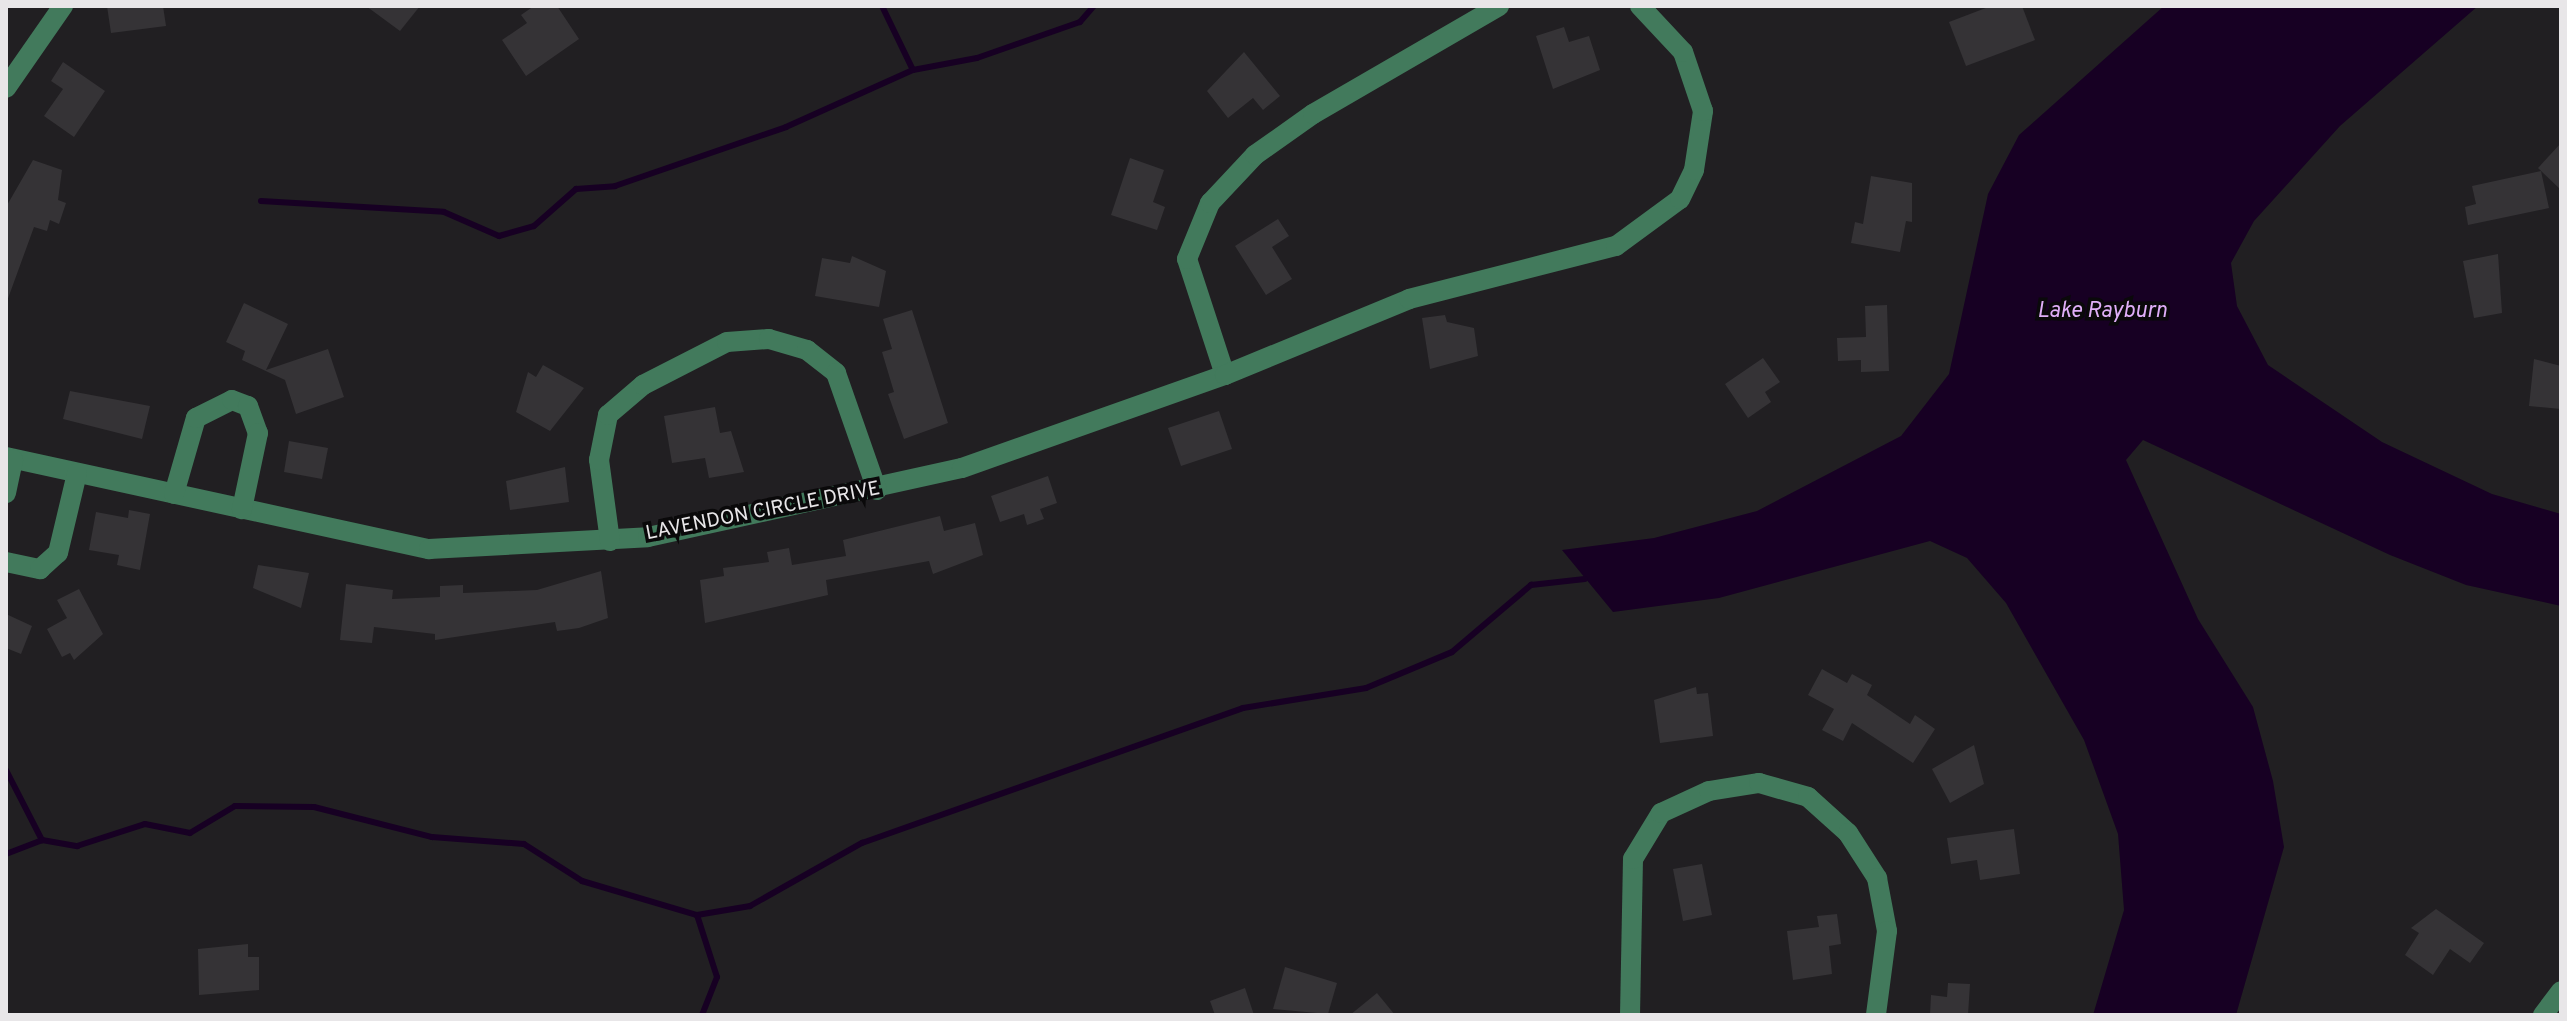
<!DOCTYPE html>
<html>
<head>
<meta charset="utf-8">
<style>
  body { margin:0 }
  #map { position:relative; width:2567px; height:1021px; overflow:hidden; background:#211f22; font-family:Overpass,sans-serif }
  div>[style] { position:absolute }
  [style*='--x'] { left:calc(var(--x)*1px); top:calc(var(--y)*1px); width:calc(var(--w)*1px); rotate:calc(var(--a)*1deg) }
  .water>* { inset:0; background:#170023 }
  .stream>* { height:6px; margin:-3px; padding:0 3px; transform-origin:3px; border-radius:3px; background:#170023 }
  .building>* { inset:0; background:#353336 }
  .minor>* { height:20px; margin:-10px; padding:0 10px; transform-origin:10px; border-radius:10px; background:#427a5c }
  span { translate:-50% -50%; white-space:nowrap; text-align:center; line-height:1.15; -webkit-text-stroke:7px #0a090a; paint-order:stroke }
  .street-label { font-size:20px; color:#e8e6e8 }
  .water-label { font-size:22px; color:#dfaef7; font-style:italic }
  .frame { position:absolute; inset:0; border:8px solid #e8e6e8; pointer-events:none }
</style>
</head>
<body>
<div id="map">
  <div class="water">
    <i style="clip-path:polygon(2164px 6px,2478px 6px,2340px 126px,2254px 221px,2231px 263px,2237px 306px,2268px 365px,2382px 442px,2492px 494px,2561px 514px,2561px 606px,2466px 585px,2390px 555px,2143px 440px,2126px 460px,2198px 619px,2253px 707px,2273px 781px,2284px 847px,2236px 1015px,2093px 1015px,2124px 910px,2118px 834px,2084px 740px,2006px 603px,1967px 558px,1930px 541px,1719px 598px,1613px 612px,1562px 550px,1654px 538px,1757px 511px,1901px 436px,1949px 374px,1988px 194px,2019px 135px)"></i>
  </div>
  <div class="stream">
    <i style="--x:882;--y:6;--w:71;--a:64.2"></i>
    <i style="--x:261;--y:201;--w:183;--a:3.4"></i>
    <i style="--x:444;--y:212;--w:60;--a:23.6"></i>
    <i style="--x:499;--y:236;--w:36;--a:-16"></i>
    <i style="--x:534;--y:226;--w:56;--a:-41.4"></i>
    <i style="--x:576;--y:189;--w:39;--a:-4"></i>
    <i style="--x:615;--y:186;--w:181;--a:-19"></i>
    <i style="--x:786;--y:127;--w:139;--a:-24.2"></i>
    <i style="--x:913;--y:70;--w:65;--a:-10.6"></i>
    <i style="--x:977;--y:58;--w:109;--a:-19.3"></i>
    <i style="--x:1080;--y:22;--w:21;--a:-49"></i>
    <i style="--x:6;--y:770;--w:79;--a:62.8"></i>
    <i style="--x:6;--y:854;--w:39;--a:-21"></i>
    <i style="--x:42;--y:840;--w:36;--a:10"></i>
    <i style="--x:77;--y:846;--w:71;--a:-17.9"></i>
    <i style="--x:145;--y:824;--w:46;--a:11.3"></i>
    <i style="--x:190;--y:833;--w:52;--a:-31"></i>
    <i style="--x:235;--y:806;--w:79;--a:0.7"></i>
    <i style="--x:314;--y:807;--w:122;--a:14.3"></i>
    <i style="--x:432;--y:837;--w:92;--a:4.4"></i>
    <i style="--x:524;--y:844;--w:69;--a:32.5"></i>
    <i style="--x:582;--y:881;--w:120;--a:16.5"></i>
    <i style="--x:697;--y:915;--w:54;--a:-9.6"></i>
    <i style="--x:750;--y:906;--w:129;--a:-29.4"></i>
    <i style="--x:862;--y:843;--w:404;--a:-19.5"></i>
    <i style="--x:1243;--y:708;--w:125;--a:-9.2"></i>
    <i style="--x:1366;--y:688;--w:93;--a:-22.7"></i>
    <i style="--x:1452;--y:652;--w:104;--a:-40.3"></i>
    <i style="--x:1531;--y:585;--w:54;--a:-6.3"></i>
    <i style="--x:697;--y:915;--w:65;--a:72.1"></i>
    <i style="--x:717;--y:977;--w:41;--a:111.5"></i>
  </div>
  <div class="building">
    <i style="clip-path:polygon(107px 6px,163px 6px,166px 26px,111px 33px)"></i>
    <i style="clip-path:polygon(366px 6px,420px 6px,400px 31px)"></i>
    <i style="clip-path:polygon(534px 6px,557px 6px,579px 39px,526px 76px,502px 40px,527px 23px,521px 15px)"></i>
    <i style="clip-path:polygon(1991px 6px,2022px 6px,2035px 40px,1966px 66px,1949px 22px)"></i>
    <i style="clip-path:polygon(1564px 27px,1569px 42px,1589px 36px,1600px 70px,1553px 89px,1536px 36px)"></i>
    <i style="clip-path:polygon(1244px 52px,1280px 96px,1263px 110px,1253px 98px,1228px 118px,1207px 91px)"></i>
    <i style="clip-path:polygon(63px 62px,105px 91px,74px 137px,44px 116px,63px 89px,51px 81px)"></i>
    <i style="clip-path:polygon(2561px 143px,2561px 190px,2538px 168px)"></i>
    <i style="clip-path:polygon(1130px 158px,1164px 170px,1153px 202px,1165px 207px,1157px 230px,1111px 215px)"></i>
    <i style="clip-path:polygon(33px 160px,62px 170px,58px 200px,66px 203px,59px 224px,50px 220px,47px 231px,34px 227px,6px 304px,6px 207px)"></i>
    <i style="clip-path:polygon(2541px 171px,2549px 208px,2468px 225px,2465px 207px,2476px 204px,2472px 186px)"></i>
    <i style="clip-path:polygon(1871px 176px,1912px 183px,1912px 222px,1906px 221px,1900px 252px,1851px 243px,1855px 222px,1863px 224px)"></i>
    <i style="clip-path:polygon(1278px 219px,1289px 236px,1272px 247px,1292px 279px,1266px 295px,1235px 246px)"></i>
    <i style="clip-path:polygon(2498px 254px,2502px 313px,2474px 318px,2463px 261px)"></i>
    <i style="clip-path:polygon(852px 256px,886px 271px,879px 307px,815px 296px,822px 258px,850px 263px)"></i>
    <i style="clip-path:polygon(244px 303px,288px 324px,266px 370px,328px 349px,344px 397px,296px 414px,285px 380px,242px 360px,245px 351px,226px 342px)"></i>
    <i style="clip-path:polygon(1887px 305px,1889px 371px,1861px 372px,1861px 360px,1838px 361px,1837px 338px,1866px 337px,1865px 306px)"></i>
    <i style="clip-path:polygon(912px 310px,948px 423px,904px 439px,888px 394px,894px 392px,882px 352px,892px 349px,883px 319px)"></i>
    <i style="clip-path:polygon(1445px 315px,1447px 322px,1474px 328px,1478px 356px,1430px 369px,1422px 318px)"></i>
    <i style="clip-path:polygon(1763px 358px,1780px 382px,1765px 392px,1771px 402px,1748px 418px,1725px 384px)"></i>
    <i style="clip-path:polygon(2534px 359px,2561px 366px,2561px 409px,2529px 406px)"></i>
    <i style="clip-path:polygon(543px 365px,584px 388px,550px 431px,516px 412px,528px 372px,536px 377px)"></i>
    <i style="clip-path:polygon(70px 391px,150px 406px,142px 439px,63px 419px)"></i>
    <i style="clip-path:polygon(715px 407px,720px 433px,731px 431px,744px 472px,709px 478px,705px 458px,672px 463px,664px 416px)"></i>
    <i style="clip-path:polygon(1219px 411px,1232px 449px,1181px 466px,1168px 428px)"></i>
    <i style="clip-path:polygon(289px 441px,328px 448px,322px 479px,284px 472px)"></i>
    <i style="clip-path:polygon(565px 467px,569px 502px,510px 510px,506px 481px)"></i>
    <i style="clip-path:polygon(1048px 476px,1057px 503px,1040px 509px,1044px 519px,1027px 525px,1024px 514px,1000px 522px,991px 496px)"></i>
    <i style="clip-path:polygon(129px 510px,150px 514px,140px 570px,117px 565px,119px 555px,89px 550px,96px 512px,128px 518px)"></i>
    <i style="clip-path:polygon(940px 516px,944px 531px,975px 523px,983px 555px,933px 574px,929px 561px,826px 580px,828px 595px,705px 623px,700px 580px,724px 576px,723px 568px,769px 562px,767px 552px,789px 548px,792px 565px,846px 556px,843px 540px)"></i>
    <i style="clip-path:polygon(258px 565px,309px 573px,301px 608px,253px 588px)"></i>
    <i style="clip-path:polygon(601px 571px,608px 618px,579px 628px,557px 631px,555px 622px,435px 640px,435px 634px,374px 627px,372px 643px,340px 640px,346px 584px,393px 590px,392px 599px,440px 597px,440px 586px,463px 585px,463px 593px,537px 590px)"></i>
    <i style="clip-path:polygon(79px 589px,103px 634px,74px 660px,70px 653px,62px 657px,47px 629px,67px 618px,57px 600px)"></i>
    <i style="clip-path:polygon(6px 614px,32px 626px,21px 654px,6px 648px)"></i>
    <i style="clip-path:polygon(1822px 669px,1847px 683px,1852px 674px,1872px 685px,1867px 695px,1910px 724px,1915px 715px,1935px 729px,1913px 763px,1852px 723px,1843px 741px,1822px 730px,1834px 709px,1808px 695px)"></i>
    <i style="clip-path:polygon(1696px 687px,1697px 694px,1708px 693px,1713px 736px,1660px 743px,1654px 700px)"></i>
    <i style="clip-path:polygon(1974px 745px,1984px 784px,1950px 803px,1932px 769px)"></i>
    <i style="clip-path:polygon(2014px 829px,2020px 874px,1980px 880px,1977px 860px,1951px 864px,1947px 838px)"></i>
    <i style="clip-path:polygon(1702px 864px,1712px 915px,1683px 921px,1673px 869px)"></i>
    <i style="clip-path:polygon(2436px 909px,2484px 943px,2470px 963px,2450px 949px,2433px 975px,2405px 955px,2419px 933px,2411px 928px)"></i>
    <i style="clip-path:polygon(1837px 914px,1841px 944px,1829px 946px,1832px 974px,1793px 980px,1787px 931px,1819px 927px,1817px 916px)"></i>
    <i style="clip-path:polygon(248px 944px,248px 957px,259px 957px,259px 990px,199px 995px,198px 949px)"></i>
    <i style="clip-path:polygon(1285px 967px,1337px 983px,1328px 1014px,1273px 1009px)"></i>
    <i style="clip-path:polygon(1948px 983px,1970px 984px,1968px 1015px,1930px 1015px,1931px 995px,1947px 997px)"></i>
    <i style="clip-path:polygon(1245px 988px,1254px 1015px,1215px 1015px,1210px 1001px)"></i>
    <i style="clip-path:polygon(1377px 993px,1395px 1015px,1350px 1015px)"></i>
  </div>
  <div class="minor">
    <i style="--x:6;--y:88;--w:100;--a:-55.2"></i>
    <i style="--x:1225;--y:375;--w:122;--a:-108.1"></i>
    <i style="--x:1187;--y:259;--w:61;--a:-67.7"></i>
    <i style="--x:1210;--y:203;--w:66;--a:-46.8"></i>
    <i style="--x:1255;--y:155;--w:71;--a:-35.3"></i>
    <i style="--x:1313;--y:114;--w:215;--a:-30.1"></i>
    <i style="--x:6;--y:457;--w:433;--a:12.3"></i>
    <i style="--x:429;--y:549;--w:219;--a:-3.1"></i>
    <i style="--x:648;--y:537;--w:321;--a:-12.4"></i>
    <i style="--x:962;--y:468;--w:279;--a:-19.5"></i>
    <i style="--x:1225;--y:375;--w:199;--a:-22.4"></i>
    <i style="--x:1409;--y:299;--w:214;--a:-14.4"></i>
    <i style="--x:1616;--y:246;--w:79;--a:-36.3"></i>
    <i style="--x:1680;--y:199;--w:32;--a:-64"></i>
    <i style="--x:1694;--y:170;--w:60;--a:-81.3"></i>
    <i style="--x:1703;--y:111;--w:62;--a:-108.7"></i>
    <i style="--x:1683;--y:52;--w:63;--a:-133.1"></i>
    <i style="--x:6;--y:493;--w:34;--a:-78"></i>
    <i style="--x:174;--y:494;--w:79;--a:-73.9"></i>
    <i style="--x:196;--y:418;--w:40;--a:-26.6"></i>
    <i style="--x:232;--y:400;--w:17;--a:21"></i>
    <i style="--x:248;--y:406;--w:29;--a:70"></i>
    <i style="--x:258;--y:433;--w:78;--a:101.9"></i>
    <i style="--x:610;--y:541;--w:82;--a:-97.7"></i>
    <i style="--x:599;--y:460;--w:46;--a:-78.7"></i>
    <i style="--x:608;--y:415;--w:46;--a:-40.6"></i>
    <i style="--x:643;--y:385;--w:94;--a:-27.1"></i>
    <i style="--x:727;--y:342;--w:42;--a:-4.1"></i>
    <i style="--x:769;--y:339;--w:40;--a:16"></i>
    <i style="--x:807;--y:350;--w:37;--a:38"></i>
    <i style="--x:836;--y:373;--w:124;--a:70.7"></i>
    <i style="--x:6;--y:562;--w:35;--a:12"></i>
    <i style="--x:40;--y:569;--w:24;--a:-42"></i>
    <i style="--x:58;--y:553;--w:82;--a:-76.6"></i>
    <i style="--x:1630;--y:1015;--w:156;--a:-88.9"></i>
    <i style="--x:1633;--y:859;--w:54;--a:-58.7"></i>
    <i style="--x:1661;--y:813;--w:53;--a:-24.6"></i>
    <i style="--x:1709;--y:791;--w:51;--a:-9.1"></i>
    <i style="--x:1759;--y:783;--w:51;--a:15.9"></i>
    <i style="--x:1808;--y:797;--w:54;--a:42"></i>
    <i style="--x:1848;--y:833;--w:54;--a:57.2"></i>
    <i style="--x:1877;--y:878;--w:54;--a:79.3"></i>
    <i style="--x:1887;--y:931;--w:85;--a:97.5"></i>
    <i style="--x:2543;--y:1015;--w:30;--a:-53"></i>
  </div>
  <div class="street-label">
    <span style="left:763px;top:512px;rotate:-11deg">LAVENDON CIRCLE DRIVE</span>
  </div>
  <div class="water-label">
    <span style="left:2102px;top:312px">Lake Rayburn</span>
  </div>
  <div class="frame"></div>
</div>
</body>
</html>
